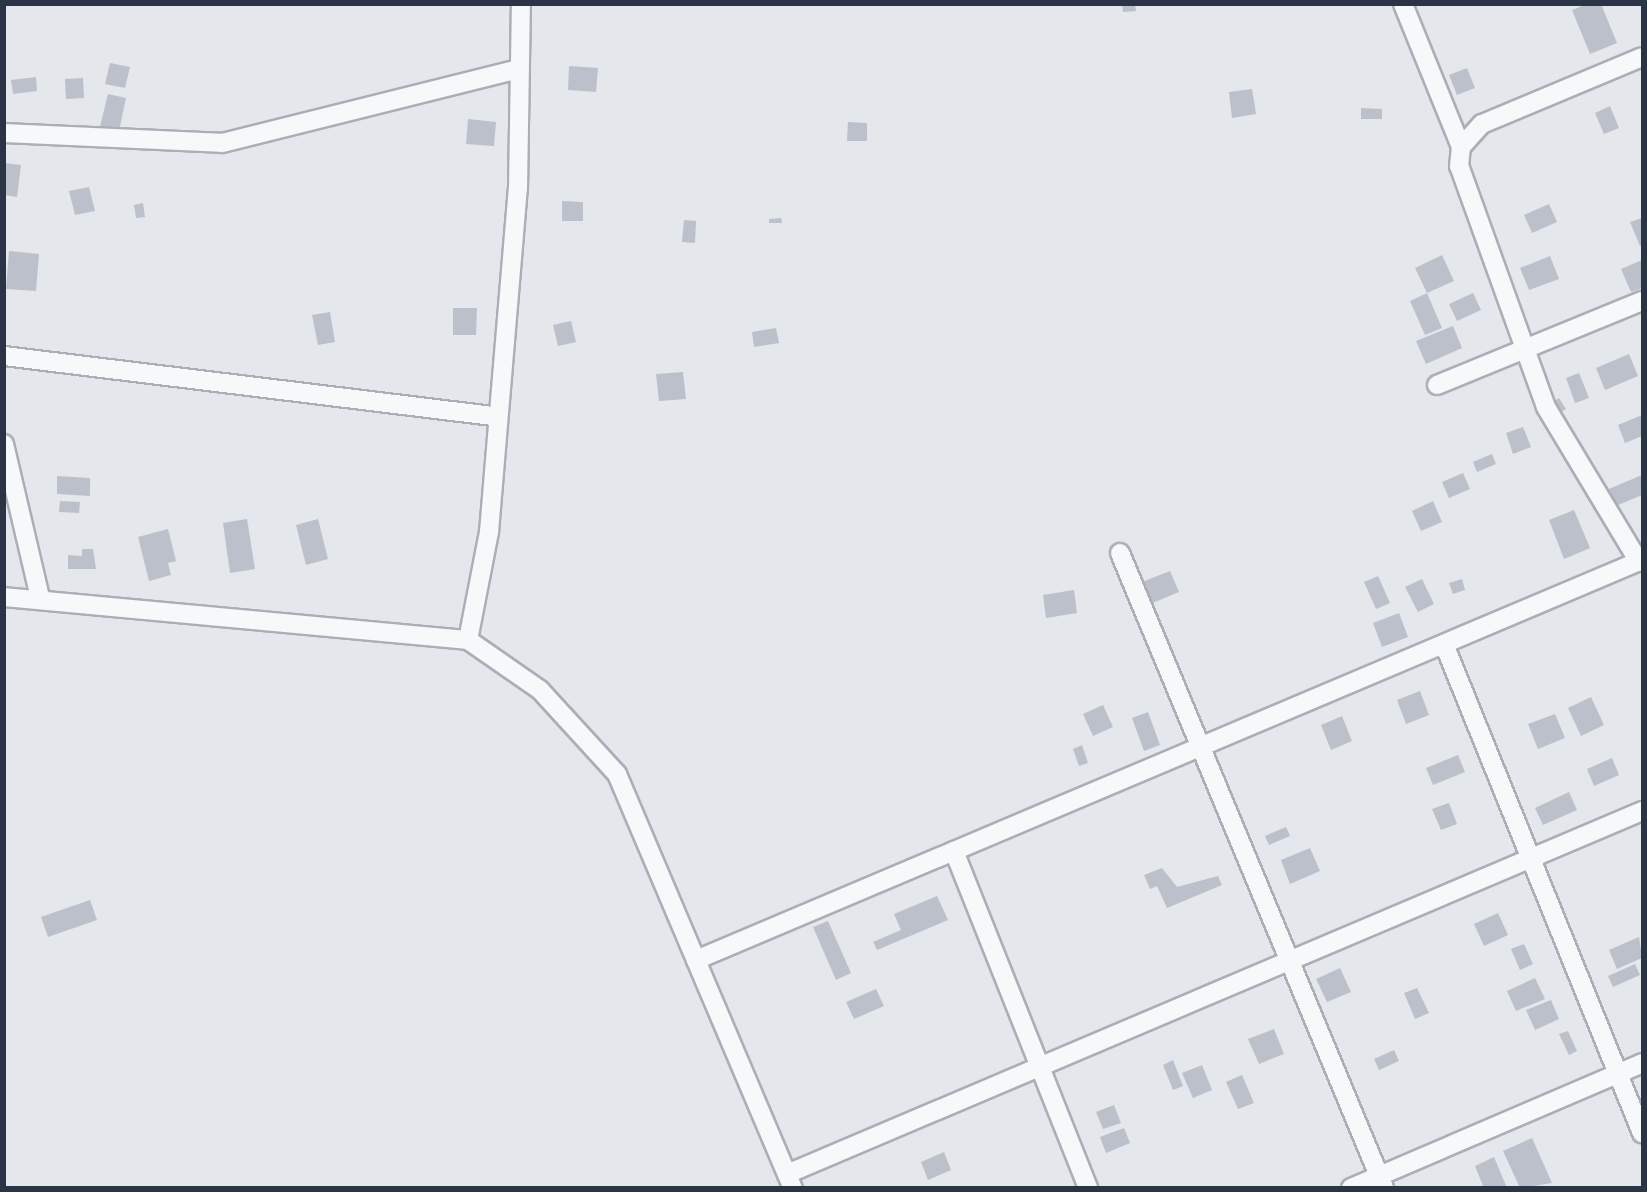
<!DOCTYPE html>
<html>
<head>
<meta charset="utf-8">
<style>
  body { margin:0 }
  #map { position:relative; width:1647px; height:1192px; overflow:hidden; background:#e4e7ec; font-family:Helvetica,sans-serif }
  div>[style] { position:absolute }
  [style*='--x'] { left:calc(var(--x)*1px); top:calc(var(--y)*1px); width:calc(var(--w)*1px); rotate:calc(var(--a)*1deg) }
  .building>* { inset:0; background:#bbc0ca }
  .roads { filter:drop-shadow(2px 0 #a9aeb7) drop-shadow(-2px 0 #a9aeb7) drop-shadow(0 2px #a9aeb7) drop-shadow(0 -2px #a9aeb7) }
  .minor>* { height:18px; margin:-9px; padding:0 9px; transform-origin:9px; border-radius:9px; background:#f7f8fa }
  span { translate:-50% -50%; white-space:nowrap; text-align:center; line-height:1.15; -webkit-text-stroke:4.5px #f4f6f9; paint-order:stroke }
  .frame { position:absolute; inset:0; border:6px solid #2b3445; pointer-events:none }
</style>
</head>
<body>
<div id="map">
  <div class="building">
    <i style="clip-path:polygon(1122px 4px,1135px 4px,1136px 11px,1123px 12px)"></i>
    <i style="clip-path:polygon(1587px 4px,1601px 4px,1617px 43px,1590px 54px,1572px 10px)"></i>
    <i style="clip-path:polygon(110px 63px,130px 67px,125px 88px,105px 84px)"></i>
    <i style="clip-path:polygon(569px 66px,598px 68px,596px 92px,568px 90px)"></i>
    <i style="clip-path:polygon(1467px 68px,1475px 88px,1457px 95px,1449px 75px)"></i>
    <i style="clip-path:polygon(36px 77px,37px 91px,13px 94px,11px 80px)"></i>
    <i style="clip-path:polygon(83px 78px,84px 98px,66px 99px,65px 79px)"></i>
    <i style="clip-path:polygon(1252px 89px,1256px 114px,1232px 118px,1229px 92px)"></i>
    <i style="clip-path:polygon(108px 94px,126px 98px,119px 131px,100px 127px)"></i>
    <i style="clip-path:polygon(1610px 106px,1619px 128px,1604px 134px,1595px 113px)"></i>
    <i style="clip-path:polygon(1361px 108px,1382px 109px,1382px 119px,1361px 119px)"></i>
    <i style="clip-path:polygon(468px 119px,496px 122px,494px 146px,466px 144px)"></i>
    <i style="clip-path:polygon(848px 122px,867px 123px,867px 141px,847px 141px)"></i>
    <i style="clip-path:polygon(4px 163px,21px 165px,17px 197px,4px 195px)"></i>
    <i style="clip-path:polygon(89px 187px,95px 211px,75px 215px,69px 191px)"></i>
    <i style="clip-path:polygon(562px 201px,583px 202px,583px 221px,562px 221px)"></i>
    <i style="clip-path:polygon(143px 203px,145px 217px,136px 218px,134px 205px)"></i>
    <i style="clip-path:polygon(1549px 204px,1557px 222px,1532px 233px,1524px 215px)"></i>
    <i style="clip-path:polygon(781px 218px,782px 223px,769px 223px,769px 219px)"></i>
    <i style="clip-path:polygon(1642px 218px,1642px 245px,1640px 246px,1630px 222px)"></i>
    <i style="clip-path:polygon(684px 220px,696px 221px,695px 243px,682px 242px)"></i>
    <i style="clip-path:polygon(9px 251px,39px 254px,36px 291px,6px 289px)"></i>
    <i style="clip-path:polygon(1442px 255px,1454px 281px,1427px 293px,1442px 328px,1425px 335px,1410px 301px,1427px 293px,1415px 268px)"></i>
    <i style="clip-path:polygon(1550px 256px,1559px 279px,1529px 290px,1520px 268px)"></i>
    <i style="clip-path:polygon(1642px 260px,1642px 288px,1631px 292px,1621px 269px)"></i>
    <i style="clip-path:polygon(1473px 293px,1481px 310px,1457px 321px,1449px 304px)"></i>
    <i style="clip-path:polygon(453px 308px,477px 308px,476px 335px,453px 335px)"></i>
    <i style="clip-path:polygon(330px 312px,335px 342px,318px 345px,312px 315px)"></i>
    <i style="clip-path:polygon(571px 321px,576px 342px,558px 346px,553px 325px)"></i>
    <i style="clip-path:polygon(1453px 326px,1462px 348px,1426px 364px,1416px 341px)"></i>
    <i style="clip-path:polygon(776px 328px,779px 343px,754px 347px,752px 332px)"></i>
    <i style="clip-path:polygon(1629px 354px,1638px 376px,1605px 390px,1596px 368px)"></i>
    <i style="clip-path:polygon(683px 372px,686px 399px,659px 401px,656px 374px)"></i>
    <i style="clip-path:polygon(1579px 373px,1589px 398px,1575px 403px,1566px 378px)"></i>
    <i style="clip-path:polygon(1559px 398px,1566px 409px,1559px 413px,1553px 402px)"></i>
    <i style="clip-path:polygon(1642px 415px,1642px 436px,1625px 443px,1618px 425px)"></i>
    <i style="clip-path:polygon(1523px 427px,1531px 447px,1513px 454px,1506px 433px)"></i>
    <i style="clip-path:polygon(1492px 454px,1496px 464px,1477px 472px,1473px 462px)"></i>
    <i style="clip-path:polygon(1463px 473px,1470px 489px,1449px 498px,1442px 482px)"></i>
    <i style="clip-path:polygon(1642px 475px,1642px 495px,1616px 506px,1609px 489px)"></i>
    <i style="clip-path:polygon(57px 476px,90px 478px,90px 496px,57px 494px)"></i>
    <i style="clip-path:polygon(60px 501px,80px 502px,79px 513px,59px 512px)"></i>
    <i style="clip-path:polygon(1433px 501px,1442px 522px,1421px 531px,1412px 511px)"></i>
    <i style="clip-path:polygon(1574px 510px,1590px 548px,1564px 559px,1549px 520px)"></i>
    <i style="clip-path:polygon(247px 519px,255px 569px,230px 573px,223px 523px)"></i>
    <i style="clip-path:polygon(318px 519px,328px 559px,306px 565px,296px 525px)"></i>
    <i style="clip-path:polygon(168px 529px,176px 561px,168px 563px,171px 575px,149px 581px,138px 537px)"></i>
    <i style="clip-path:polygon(82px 549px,93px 549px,96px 569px,68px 569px,68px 555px,82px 556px)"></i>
    <i style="clip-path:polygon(1170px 571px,1179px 592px,1150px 604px,1142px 582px)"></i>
    <i style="clip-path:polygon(1378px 576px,1390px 603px,1376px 609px,1364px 582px)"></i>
    <i style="clip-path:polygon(1422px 579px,1434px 604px,1418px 612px,1405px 587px)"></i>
    <i style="clip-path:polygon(1462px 579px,1465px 590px,1453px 594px,1449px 583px)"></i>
    <i style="clip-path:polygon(1074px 590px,1077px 613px,1046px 618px,1043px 595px)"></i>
    <i style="clip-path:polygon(1399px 613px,1408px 637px,1382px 647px,1373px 623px)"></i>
    <i style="clip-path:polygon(1420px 691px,1429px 715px,1406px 724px,1397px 700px)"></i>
    <i style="clip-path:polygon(1591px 697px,1604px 725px,1581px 736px,1568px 708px)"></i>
    <i style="clip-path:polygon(1103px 705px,1113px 727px,1093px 736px,1083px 714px)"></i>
    <i style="clip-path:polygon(1148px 712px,1160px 745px,1144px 751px,1132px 718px)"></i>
    <i style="clip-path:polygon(1555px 714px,1565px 738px,1538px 749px,1528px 724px)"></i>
    <i style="clip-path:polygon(1342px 716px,1352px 741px,1331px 750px,1321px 725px)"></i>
    <i style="clip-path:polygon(1082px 745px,1088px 763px,1079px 766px,1073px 749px)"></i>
    <i style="clip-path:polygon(1458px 755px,1465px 772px,1433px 785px,1426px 768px)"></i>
    <i style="clip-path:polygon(1612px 758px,1619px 775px,1594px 786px,1587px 769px)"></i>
    <i style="clip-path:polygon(1569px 792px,1577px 810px,1543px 825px,1535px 808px)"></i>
    <i style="clip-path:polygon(1449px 803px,1457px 824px,1441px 830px,1432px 809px)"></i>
    <i style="clip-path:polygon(1286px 827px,1290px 836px,1269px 845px,1265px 836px)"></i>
    <i style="clip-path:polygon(1310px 848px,1320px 871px,1290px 884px,1281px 860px)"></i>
    <i style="clip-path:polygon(1162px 868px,1177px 887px,1218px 876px,1222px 885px,1167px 908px,1157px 886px,1150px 889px,1144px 875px)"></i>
    <i style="clip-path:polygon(937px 896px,948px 920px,877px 950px,873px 942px,901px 930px,894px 914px)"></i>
    <i style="clip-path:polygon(90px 900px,97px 920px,48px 937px,41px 917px)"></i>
    <i style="clip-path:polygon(1498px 913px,1508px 935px,1484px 946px,1474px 924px)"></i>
    <i style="clip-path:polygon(828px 921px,851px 973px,836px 980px,813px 927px)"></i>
    <i style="clip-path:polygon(1639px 937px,1642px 958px,1617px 969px,1609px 950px)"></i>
    <i style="clip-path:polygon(1524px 944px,1533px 964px,1520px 970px,1511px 949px)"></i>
    <i style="clip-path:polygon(1635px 964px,1640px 975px,1613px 987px,1608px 976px)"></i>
    <i style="clip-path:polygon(1340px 968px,1351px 992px,1327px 1002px,1316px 979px)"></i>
    <i style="clip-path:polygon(1535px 978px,1545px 999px,1516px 1011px,1507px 991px)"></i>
    <i style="clip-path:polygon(1417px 988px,1429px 1013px,1415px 1019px,1404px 993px)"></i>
    <i style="clip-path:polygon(876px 989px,884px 1006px,854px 1019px,846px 1002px)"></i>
    <i style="clip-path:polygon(1551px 1000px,1559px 1019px,1535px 1030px,1526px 1010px)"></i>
    <i style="clip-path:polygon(1274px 1029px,1284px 1054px,1259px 1064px,1248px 1039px)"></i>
    <i style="clip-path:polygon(1568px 1031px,1577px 1051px,1569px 1055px,1559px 1034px)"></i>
    <i style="clip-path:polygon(1394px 1050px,1399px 1061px,1379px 1070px,1374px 1059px)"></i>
    <i style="clip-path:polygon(1173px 1060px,1183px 1086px,1173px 1090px,1163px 1065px)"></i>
    <i style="clip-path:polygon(1202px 1065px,1212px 1090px,1193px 1098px,1182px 1073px)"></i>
    <i style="clip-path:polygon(1242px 1075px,1254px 1103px,1238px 1109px,1226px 1082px)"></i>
    <i style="clip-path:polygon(1114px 1105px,1121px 1123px,1103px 1129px,1096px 1112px)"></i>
    <i style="clip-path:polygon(1124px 1128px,1130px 1143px,1106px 1153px,1100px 1137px)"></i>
    <i style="clip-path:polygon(1532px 1138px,1552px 1183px,1520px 1188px,1503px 1151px)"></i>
    <i style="clip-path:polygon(944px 1152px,951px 1170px,928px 1180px,921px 1162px)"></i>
    <i style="clip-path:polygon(1494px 1157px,1507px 1188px,1484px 1188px,1475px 1166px)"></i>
  </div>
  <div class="roads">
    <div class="minor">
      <i style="--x:1403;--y:4;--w:154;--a:67.9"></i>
      <i style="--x:4;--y:133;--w:218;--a:2.6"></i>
      <i style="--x:222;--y:143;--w:305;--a:-14"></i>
      <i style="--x:4;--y:356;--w:498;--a:7"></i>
      <i style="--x:1437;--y:385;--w:222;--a:-22.3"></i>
      <i style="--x:4;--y:444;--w:158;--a:76.8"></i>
      <i style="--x:1120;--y:553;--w:688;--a:67.42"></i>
      <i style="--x:1639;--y:562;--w:181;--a:-121"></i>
      <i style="--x:1546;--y:407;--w:256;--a:-109.8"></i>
      <i style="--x:1459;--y:166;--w:19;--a:-84"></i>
      <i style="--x:1461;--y:147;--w:31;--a:-48"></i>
      <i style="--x:1482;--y:124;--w:173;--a:-22.7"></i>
      <i style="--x:4;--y:597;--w:466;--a:5.3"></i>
      <i style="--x:468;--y:640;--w:88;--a:34.8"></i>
      <i style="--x:540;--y:690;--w:114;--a:47.5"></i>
      <i style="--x:617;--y:774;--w:450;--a:67"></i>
      <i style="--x:468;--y:640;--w:110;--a:-79"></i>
      <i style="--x:489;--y:532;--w:344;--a:-85.2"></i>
      <i style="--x:518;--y:189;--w:185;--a:-89.1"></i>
      <i style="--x:1444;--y:644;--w:528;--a:67.96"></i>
      <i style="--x:954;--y:851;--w:363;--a:68.3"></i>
      <i style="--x:696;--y:960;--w:1027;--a:-22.92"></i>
      <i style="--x:787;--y:1174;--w:929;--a:-23"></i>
      <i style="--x:1351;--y:1188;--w:317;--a:-23.2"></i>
    </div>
  </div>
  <div class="frame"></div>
</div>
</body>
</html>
